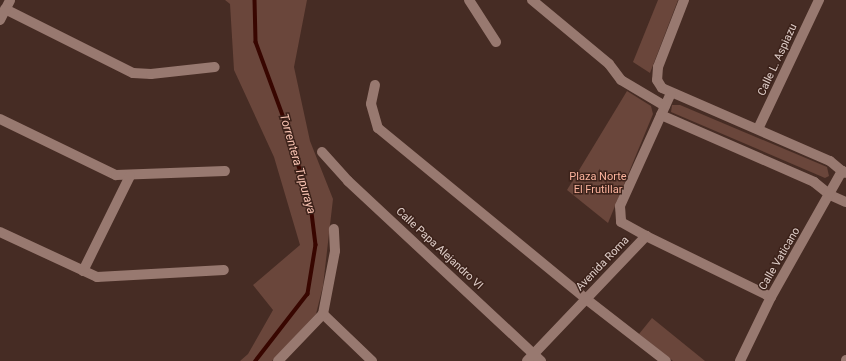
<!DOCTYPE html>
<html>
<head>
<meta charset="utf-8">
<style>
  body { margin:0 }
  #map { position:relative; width:846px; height:361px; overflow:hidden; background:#462c24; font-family:Roboto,sans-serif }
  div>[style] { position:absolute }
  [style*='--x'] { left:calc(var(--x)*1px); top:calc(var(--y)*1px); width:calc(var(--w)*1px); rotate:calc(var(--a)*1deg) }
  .green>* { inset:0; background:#6a463b }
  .stream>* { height:3.5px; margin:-1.75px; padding:0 1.75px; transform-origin:1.75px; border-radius:1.75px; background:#380600 }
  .street>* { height:10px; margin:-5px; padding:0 5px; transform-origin:5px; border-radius:5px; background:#987970 }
  .secondary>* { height:10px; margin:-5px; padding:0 5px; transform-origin:5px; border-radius:5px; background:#987970 }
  span { translate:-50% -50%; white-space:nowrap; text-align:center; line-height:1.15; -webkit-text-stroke:3px #3c221a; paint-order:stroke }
  .street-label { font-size:11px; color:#e0cfca }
  .park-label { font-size:11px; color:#fbb39d }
  .water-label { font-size:12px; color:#fbc5b4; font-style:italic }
</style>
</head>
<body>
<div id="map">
  <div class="green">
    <i style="clip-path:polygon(225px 0,307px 0,294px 67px,310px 141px,333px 199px,323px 286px,316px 314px,272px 361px,240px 361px,248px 354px,273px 310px,253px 285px,300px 245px,274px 157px,234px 70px,230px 4px)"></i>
    <i style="clip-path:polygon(658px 0,678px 0,650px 73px,633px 62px)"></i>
    <i style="clip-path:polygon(627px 91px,651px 106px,653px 114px,608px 223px,567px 190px)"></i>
    <i style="clip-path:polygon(672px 105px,680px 105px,827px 167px,829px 176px,825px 178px,671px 112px)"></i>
    <i style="clip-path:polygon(652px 318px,705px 361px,673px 361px,639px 334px)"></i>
  </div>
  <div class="stream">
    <i style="--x:255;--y:0;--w:42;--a:88.6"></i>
    <i style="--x:256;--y:42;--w:84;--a:69.8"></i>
    <i style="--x:285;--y:121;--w:88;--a:72.8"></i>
    <i style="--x:311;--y:205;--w:40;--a:82.9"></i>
    <i style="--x:316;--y:245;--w:50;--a:99.3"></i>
    <i style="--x:308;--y:294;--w:85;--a:127.8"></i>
  </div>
  <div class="street">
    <i style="--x:469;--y:0;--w:50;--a:57.3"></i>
    <i style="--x:532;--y:0;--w:100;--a:39.7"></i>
    <i style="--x:609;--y:64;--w:20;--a:53"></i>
    <i style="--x:621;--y:80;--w:51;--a:30.6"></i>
    <i style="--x:684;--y:0;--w:72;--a:111.2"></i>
    <i style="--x:658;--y:67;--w:13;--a:94"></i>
    <i style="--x:657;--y:80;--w:9;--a:58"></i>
    <i style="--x:662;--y:88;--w:183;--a:23.5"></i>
    <i style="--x:830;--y:161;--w:16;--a:40"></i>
    <i style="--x:5;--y:9;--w:143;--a:26.6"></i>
    <i style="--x:133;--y:73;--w:18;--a:3"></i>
    <i style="--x:151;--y:74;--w:64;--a:-6.2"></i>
    <i style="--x:0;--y:20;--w:22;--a:-63"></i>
    <i style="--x:375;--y:85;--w:19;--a:102"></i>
    <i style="--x:371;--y:104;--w:25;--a:74"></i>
    <i style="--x:378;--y:128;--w:269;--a:39.4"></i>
    <i style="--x:586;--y:299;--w:101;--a:37.8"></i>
    <i style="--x:671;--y:93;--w:124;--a:114.3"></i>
    <i style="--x:620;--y:206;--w:16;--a:86"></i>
    <i style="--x:621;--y:222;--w:29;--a:29"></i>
    <i style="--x:646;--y:236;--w:139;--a:26"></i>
    <i style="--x:661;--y:115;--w:167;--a:23.6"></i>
    <i style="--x:814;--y:182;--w:21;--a:39"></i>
    <i style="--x:0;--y:119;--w:129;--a:25.8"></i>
    <i style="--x:116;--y:175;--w:109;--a:-2.1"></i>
    <i style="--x:758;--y:129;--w:143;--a:-64.7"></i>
    <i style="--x:322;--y:152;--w:39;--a:48"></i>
    <i style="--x:348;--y:181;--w:264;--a:43"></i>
    <i style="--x:0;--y:232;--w:107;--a:24.9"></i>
    <i style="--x:97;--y:277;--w:127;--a:-3.2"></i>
    <i style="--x:83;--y:271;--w:106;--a:-63.7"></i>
    <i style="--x:323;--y:314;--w:68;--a:43.8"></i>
    <i style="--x:278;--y:361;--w:65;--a:-46.2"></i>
    <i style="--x:323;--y:314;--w:64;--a:-79.2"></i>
    <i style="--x:335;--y:251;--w:22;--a:-93"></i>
    <i style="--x:527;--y:361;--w:173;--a:-46.4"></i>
    <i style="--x:846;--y:361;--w:1;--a:-90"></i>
  </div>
  <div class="secondary">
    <i style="--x:830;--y:195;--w:17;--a:24"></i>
    <i style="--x:740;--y:361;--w:71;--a:-64.2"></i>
    <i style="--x:771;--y:297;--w:145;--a:-60.6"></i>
    <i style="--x:842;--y:171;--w:4;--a:27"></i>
  </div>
  <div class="street-label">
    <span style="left:778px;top:60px;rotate:-65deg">Calle L. Aspiazu</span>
    <span style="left:439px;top:249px;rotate:43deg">Calle Papa Alejandro VI</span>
    <span style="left:780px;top:259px;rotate:-60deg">Calle Vaticano</span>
    <span style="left:603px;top:264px;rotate:-46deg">Avenida Roma</span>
  </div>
  <div class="park-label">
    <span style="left:598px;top:184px">Plaza Norte<br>El Frutillar</span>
  </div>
  <div class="water-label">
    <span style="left:297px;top:164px;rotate:74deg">Torrentera Tupuraya</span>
  </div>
</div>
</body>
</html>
